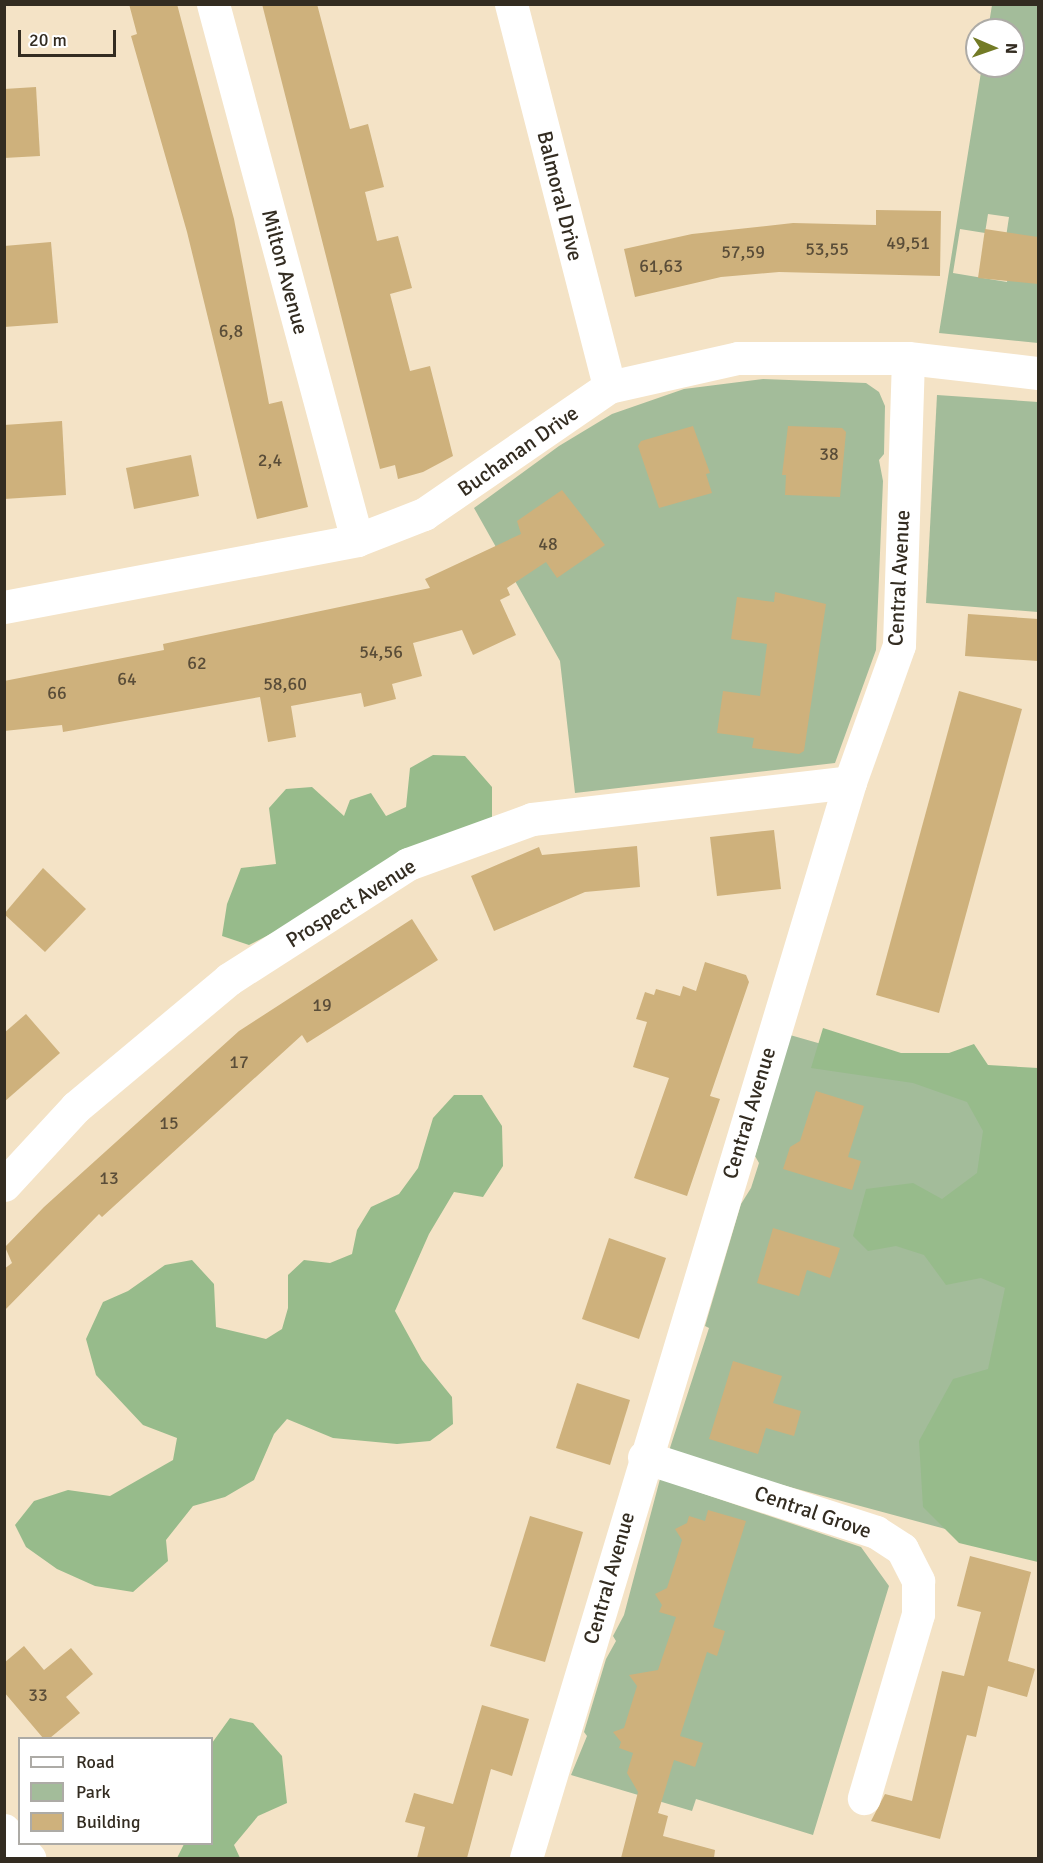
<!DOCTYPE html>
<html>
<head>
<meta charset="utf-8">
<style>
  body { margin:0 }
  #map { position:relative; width:1043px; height:1863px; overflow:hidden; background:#f4e3c6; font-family:Signika,sans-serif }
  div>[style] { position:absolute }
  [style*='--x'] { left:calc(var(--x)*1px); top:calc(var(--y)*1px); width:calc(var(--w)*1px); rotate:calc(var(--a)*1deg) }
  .green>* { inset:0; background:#a3bc9a }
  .forest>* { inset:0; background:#97bb8b }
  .building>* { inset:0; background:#ceb17c }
  .street>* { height:33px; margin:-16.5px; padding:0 16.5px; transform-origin:16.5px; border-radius:16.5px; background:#fff }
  span { translate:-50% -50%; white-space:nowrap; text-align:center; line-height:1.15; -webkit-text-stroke:4.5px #fff; paint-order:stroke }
  .number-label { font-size:18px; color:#5a4d38 }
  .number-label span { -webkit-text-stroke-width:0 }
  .street-label { font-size:21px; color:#332c21 }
  .frame { position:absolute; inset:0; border:6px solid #332c21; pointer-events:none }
  .legend { position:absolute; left:18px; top:1737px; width:195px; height:108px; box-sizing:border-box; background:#fff; border:2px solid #adaba6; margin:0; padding:8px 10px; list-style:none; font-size:18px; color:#332c21 }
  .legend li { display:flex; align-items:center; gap:12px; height:30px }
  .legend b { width:30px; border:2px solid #adaba6 }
  .north { position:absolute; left:965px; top:18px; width:60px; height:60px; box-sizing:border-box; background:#fff; border:2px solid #adaba6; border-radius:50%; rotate:92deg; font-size:16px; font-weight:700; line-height:24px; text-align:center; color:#332c21 }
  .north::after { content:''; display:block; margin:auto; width:21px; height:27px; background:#737b26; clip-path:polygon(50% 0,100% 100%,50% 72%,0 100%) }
  .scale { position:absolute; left:18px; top:30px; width:98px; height:27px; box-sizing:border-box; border:3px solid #332c21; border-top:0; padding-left:8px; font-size:18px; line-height:21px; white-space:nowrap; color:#332c21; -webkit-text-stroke:4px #fff; paint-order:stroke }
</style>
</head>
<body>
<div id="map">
  <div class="green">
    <i style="clip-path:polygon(evenodd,992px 5px,1038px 5px,1038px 343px,939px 333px,982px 66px,1013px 66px,1013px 30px,988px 30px,992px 5px,988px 214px,1009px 217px,1006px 237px,1015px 238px,1007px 282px,953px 273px,960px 229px,985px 233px,988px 214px)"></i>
    <i style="clip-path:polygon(763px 379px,866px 383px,879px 392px,885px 406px,884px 454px,879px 460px,883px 481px,876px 650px,835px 763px,575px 793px,560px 661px,474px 508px,559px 446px,612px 414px,684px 389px)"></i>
    <i style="clip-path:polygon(937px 395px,1038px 402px,1038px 612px,926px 603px)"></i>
    <i style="clip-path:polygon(790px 1035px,1038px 1106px,1012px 1547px,668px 1454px,709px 1328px,705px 1326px,741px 1204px,751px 1188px,759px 1163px,755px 1156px)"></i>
    <i style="clip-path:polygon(660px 1479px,861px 1547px,889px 1586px,813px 1835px,696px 1799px,692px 1811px,571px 1775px,587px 1736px,584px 1732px,606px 1659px,616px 1641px,613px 1636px,624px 1615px)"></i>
  </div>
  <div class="forest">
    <i style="clip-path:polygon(433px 755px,465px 756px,492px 787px,492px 820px,249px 945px,222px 936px,227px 904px,241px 868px,276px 864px,269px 808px,286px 789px,312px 787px,344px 816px,350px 800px,371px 793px,386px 816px,406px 807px,410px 768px)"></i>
    <i style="clip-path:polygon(823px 1028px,901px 1053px,949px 1053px,974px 1044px,988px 1065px,1038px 1068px,1038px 1562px,959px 1543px,923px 1507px,919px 1441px,953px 1379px,988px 1369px,1005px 1288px,981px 1278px,946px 1285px,924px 1255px,896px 1246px,868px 1251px,853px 1236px,866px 1189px,913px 1183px,942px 1199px,977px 1173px,983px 1131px,967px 1102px,913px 1083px,811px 1068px)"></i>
    <i style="clip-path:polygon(454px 1095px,482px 1095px,502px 1126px,503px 1166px,483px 1197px,454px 1192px,429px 1234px,395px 1311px,422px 1360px,452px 1397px,453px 1424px,430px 1441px,397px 1444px,333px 1438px,287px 1419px,274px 1434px,254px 1480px,225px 1497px,193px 1506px,166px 1540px,168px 1561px,133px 1592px,95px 1586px,57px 1569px,26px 1547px,15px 1525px,34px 1501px,68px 1490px,110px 1496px,173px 1460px,177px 1438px,143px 1425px,96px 1375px,86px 1339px,103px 1302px,128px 1291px,165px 1265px,192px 1260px,214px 1284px,216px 1327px,266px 1339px,282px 1329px,288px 1308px,288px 1275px,304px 1260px,330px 1263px,352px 1254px,357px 1230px,371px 1207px,399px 1194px,418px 1168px,433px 1118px)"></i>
    <i style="clip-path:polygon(230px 1718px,253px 1723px,282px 1756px,287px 1803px,258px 1816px,234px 1845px,240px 1858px,177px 1858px,184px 1844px,212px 1844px,212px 1743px)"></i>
  </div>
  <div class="building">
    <i style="clip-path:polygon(129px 4px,177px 4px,234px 219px,269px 404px,282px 401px,308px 507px,257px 519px,187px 232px,131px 36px,137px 34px)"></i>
    <i style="clip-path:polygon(262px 4px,317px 4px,350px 129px,368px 124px,384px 187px,365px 192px,377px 241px,398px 236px,412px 288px,390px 294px,410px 371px,430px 366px,453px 456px,423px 472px,398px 479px,395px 465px,380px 469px)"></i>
    <i style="clip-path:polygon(36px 87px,40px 156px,4px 158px,4px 89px)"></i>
    <i style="clip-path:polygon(876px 210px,941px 211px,940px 276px,779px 272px,721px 277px,635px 297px,624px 249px,692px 234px,793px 223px,876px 225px)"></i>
    <i style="clip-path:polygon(985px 229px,1038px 237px,1038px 284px,978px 278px)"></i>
    <i style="clip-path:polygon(51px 242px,58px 323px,4px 327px,4px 246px)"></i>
    <i style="clip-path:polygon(62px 421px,66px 495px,4px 499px,4px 425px)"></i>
    <i style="clip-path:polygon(693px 426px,710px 473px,706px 474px,712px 493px,659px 508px,638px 446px,641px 441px)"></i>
    <i style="clip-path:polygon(788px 426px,842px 428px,846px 432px,840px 497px,785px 495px,786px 475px,782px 475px)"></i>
    <i style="clip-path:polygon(191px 455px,199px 496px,134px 509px,126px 468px)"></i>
    <i style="clip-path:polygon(562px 490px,605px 545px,557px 578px,546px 562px,507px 588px,510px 595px,500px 600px,516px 635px,473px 655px,462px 630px,413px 643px,422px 676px,392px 684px,396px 699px,364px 707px,361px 693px,291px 706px,296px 737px,268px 742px,260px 697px,63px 732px,62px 725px,4px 731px,4px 681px,164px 650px,163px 644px,430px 588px,425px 579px,521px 534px,517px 521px)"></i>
    <i style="clip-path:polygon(775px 592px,826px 604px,804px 751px,799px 754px,752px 748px,754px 738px,717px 733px,723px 691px,760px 696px,767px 644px,731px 639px,737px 597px,774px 602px)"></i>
    <i style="clip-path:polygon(968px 614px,1038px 619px,1038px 661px,965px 656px)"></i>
    <i style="clip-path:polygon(959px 691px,1022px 709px,939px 1013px,876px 995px)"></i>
    <i style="clip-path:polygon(774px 830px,781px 889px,717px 896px,710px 837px)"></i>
    <i style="clip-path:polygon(637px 846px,640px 887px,585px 892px,494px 931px,471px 876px,539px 847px,542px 855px)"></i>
    <i style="clip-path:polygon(43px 868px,86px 909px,45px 952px,4px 914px)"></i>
    <i style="clip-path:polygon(412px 919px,438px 960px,307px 1043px,302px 1035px,102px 1217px,99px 1214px,4px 1311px,4px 1269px,12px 1263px,5px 1247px,44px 1207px,239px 1031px)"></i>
    <i style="clip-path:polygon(705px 962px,746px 975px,749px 982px,710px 1096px,720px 1099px,687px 1196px,634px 1178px,669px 1078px,633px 1067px,647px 1022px,636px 1019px,645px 992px,654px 995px,656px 989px,680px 996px,683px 986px,696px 991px)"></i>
    <i style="clip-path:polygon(26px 1014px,60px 1053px,4px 1102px,4px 1033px)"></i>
    <i style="clip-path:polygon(816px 1091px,864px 1106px,848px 1157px,861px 1161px,852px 1190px,783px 1169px,790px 1147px,800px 1141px)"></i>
    <i style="clip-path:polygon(773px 1228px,840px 1248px,830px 1278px,807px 1270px,799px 1296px,757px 1283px)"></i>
    <i style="clip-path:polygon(609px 1238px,666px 1258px,639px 1339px,582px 1319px)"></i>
    <i style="clip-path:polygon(733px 1361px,782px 1376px,773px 1403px,801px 1411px,794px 1436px,766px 1428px,758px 1454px,709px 1439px)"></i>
    <i style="clip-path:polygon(577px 1383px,630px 1400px,610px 1465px,556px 1448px)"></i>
    <i style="clip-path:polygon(708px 1510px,746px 1521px,713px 1627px,725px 1631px,717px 1656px,707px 1652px,680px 1736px,703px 1743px,695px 1767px,674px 1760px,658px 1813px,668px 1816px,663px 1836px,715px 1850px,714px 1858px,621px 1858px,638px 1792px,627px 1773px,633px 1753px,619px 1748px,621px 1742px,613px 1732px,624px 1728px,637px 1686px,629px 1675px,658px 1670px,676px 1617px,659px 1612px,662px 1605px,655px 1594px,667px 1588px,675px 1563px,682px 1540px,675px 1529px,687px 1523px,689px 1516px,705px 1521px)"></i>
    <i style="clip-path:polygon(530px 1516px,583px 1532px,545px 1662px,490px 1646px)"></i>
    <i style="clip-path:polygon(970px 1556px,1031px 1572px,1008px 1661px,1035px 1669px,1027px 1697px,988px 1686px,976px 1737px,967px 1735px,940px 1839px,871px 1821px,885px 1794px,912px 1801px,942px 1671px,964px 1676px,981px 1612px,957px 1606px)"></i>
    <i style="clip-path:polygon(24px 1646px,44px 1670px,71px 1648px,93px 1674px,66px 1697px,80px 1713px,50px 1738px,43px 1738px,4px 1692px,4px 1663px)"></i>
    <i style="clip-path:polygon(482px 1705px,529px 1719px,512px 1776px,491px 1769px,467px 1858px,417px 1858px,425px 1827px,405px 1822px,414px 1793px,453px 1804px)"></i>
  </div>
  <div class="street">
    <i style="--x:213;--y:4;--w:555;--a:74.96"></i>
    <i style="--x:511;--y:4;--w:395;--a:75.6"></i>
    <i style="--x:4;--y:607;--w:359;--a:-10.7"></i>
    <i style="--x:357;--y:540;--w:72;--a:-21.2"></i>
    <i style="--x:424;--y:514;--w:224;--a:-34.5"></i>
    <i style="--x:609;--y:387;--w:132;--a:-12.7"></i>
    <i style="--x:738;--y:358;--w:170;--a:0"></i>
    <i style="--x:908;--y:358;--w:131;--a:6.6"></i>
    <i style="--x:4;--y:1185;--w:106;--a:-47.3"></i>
    <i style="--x:76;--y:1107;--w:199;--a:-39.9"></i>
    <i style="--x:229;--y:979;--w:213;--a:-32.7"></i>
    <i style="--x:408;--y:864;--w:132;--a:-19.9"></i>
    <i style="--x:532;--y:819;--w:320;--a:-6.6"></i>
    <i style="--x:644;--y:1457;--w:244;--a:17.9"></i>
    <i style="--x:876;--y:1532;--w:31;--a:33"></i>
    <i style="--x:902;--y:1549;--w:36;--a:63"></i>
    <i style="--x:918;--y:1581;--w:33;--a:90"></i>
    <i style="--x:918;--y:1614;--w:192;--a:106.4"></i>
    <i style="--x:4;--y:1830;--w:38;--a:48"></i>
    <i style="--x:526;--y:1858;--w:1124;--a:-73.24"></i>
    <i style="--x:850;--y:782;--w:145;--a:-70.3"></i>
    <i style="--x:899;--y:645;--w:287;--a:-88.2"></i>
  </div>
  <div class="number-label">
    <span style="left:908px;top:243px">49,51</span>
    <span style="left:827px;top:249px">53,55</span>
    <span style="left:743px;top:252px">57,59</span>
    <span style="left:661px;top:266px">61,63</span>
    <span style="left:231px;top:331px">6,8</span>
    <span style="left:829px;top:454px">38</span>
    <span style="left:270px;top:460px">2,4</span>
    <span style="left:548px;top:544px">48</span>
    <span style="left:381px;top:652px">54,56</span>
    <span style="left:197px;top:663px">62</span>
    <span style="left:127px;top:679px">64</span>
    <span style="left:285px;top:684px">58,60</span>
    <span style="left:57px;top:693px">66</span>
    <span style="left:322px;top:1005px">19</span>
    <span style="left:239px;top:1062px">17</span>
    <span style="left:169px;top:1123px">15</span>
    <span style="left:109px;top:1178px">13</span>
    <span style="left:38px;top:1695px">33</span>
  </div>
  <div class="street-label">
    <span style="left:560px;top:196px;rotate:76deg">Balmoral Drive</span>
    <span style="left:285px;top:272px;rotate:75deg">Milton Avenue</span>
    <span style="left:518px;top:451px;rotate:-35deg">Buchanan Drive</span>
    <span style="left:899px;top:578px;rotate:-87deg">Central Avenue</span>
    <span style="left:351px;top:903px;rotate:-32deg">Prospect Avenue</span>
    <span style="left:749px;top:1113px;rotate:-73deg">Central Avenue</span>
    <span style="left:813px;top:1512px;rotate:19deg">Central Grove</span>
    <span style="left:609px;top:1578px;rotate:-74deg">Central Avenue</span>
  </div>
  <div class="frame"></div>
  <ul class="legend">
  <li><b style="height:8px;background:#fff"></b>Road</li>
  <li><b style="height:16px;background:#a3bc9a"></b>Park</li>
  <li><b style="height:16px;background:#ceb17c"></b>Building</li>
  </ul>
  <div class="north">N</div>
  <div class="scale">20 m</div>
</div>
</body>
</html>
